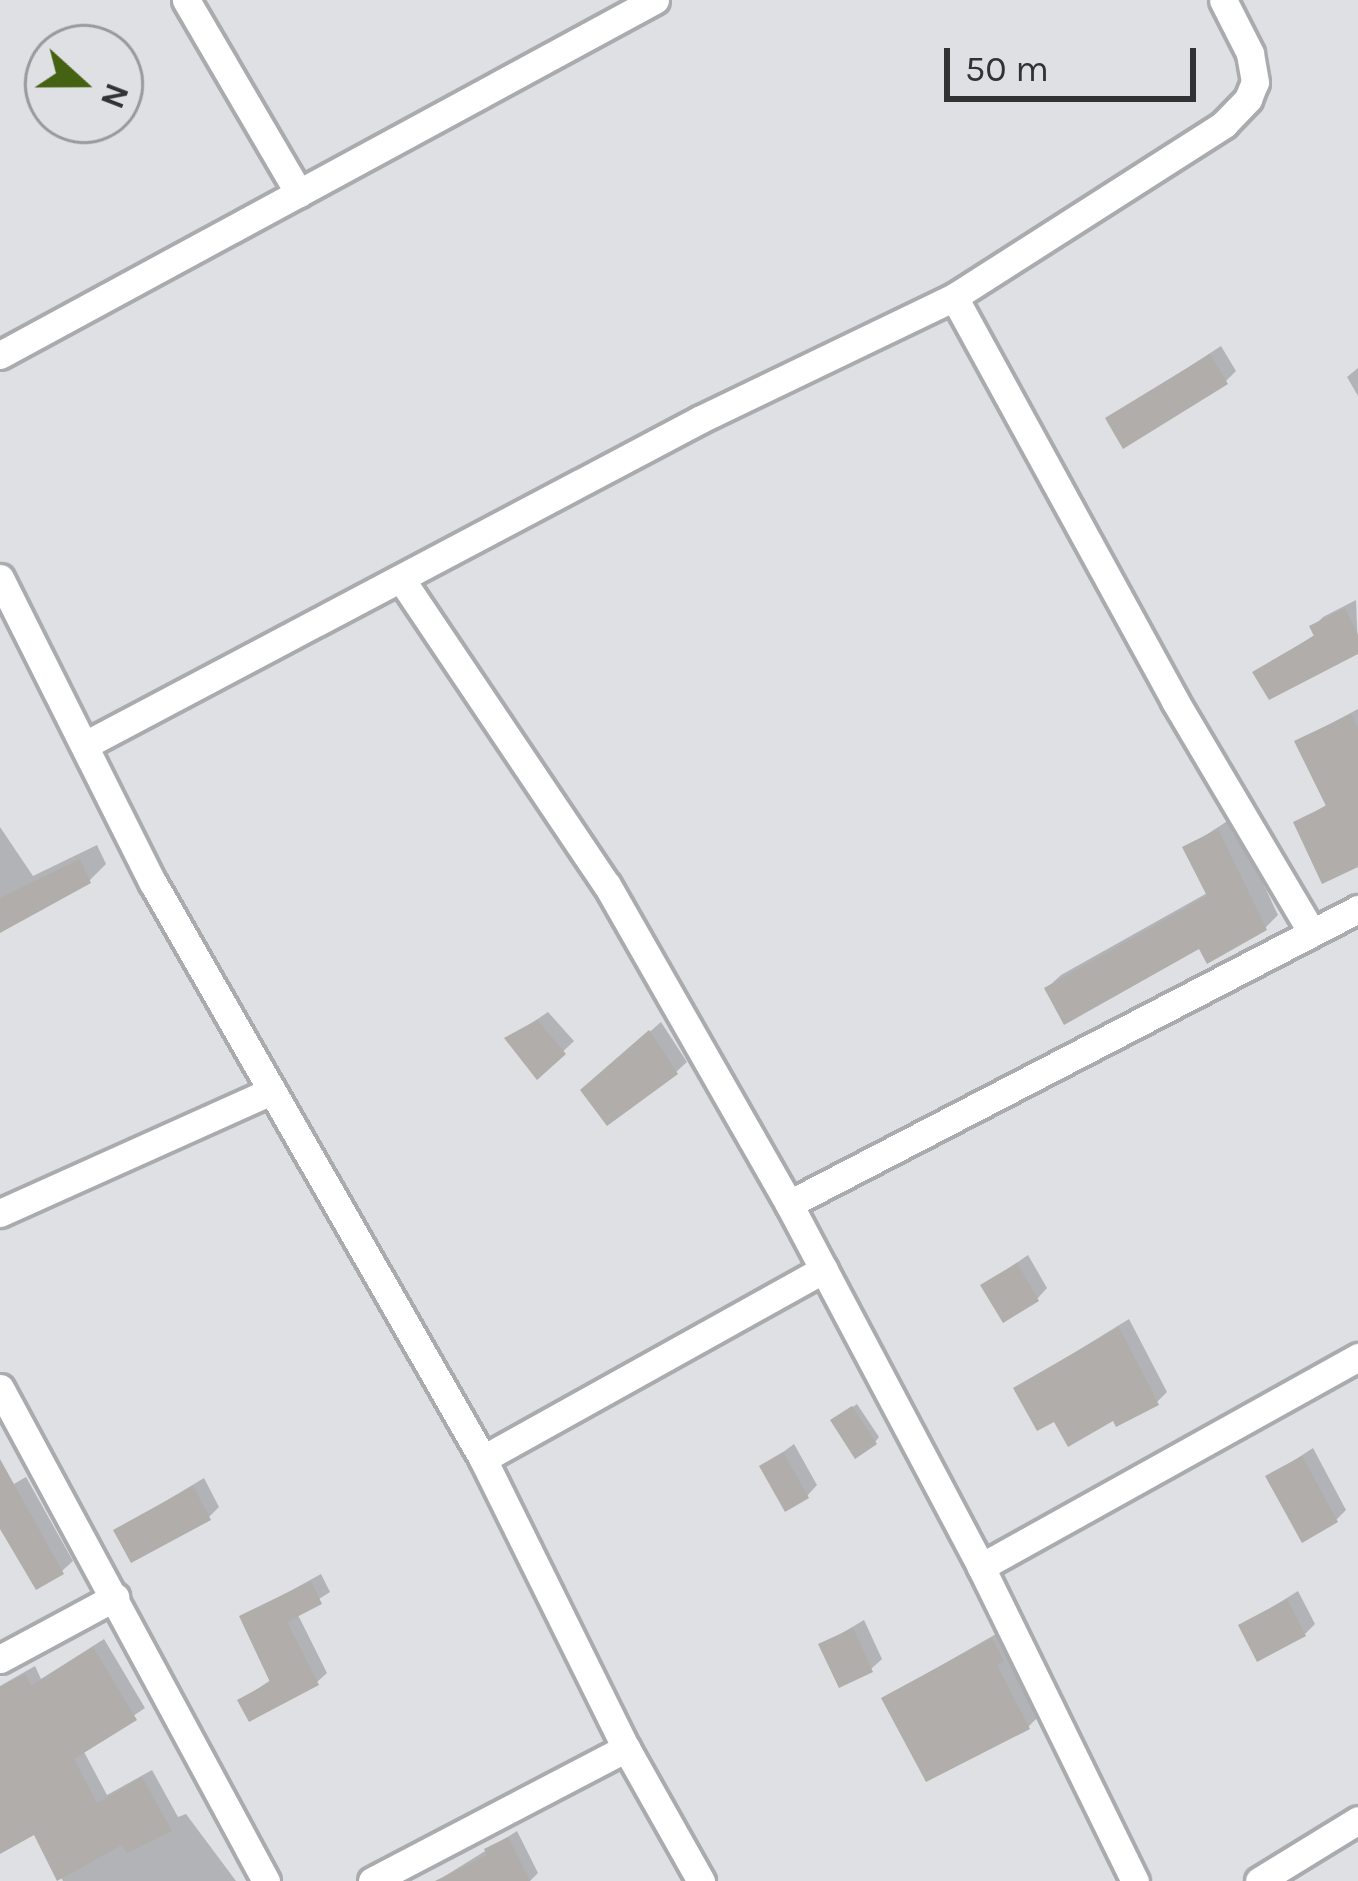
<!DOCTYPE html>
<html>
<head>
<meta charset="utf-8">
<style>
  body { margin:0 }
  #map { position:relative; width:1358px; height:1881px; overflow:hidden; background:#dee0e4; font-family:Karla,sans-serif }
  div>[style] { position:absolute }
  [style*='--x'] { left:calc(var(--x)*1px); top:calc(var(--y)*1px); width:calc(var(--w)*1px); rotate:calc(var(--a)*1deg) }
  .shadow>* { inset:0; background:#0003 }
  .building>* { inset:0; background:#b1adab }
  .roads { filter:drop-shadow(3px 0 #a9abaf) drop-shadow(-3px 0 #a9abaf) drop-shadow(0 3px #a9abaf) drop-shadow(0 -3px #a9abaf) }
  .street>* { height:27px; margin:-13.5px; padding:0 13.5px; transform-origin:13.5px; border-radius:13.5px; background:#fff }
  span { translate:-50% -50%; white-space:nowrap; text-align:center; line-height:1.15; -webkit-text-stroke:9px #dee0e4; paint-order:stroke }
  .north { position:absolute; left:24px; top:24px; width:120px; height:120px; box-sizing:border-box; background:#dee0e4; border:3px solid #999a9e; border-radius:50%; rotate:111deg; font-size:33px; font-weight:700; line-height:48px; text-align:center; color:#313234 }
  .north::after { content:''; display:block; margin:auto; width:42px; height:54px; background:#456112; clip-path:polygon(50% 0,100% 100%,50% 72%,0 100%) }
  .scale { position:absolute; left:944px; top:48px; width:252px; height:54px; box-sizing:border-box; border:6px solid #313234; border-top:0; padding-left:15px; font-size:36px; line-height:42px; white-space:nowrap; color:#313234; -webkit-text-stroke:9px #dee0e4; paint-order:stroke }
</style>
</head>
<body>
<div id="map">
  <div class="shadow">
    <i style="clip-path:polygon(1221px 346px,1236px 371px,1226px 381px,1109px 419px)"></i>
    <i style="clip-path:polygon(1358px 368px,1358px 396px,1347px 377px)"></i>
    <i style="clip-path:polygon(1356px 600px,1358px 651px,1256px 672px,1316px 634px,1313px 627px,1323px 617px)"></i>
    <i style="clip-path:polygon(1358px 709px,1358px 861px,1296px 823px,1328px 804px,1298px 741px)"></i>
    <i style="clip-path:polygon(1232px 818px,1278px 915px,1265px 928px,1047px 988px,1061px 975px,1209px 892px,1186px 848px)"></i>
    <i style="clip-path:polygon(0 827px,33px 876px,97px 845px,106px 864px,90px 880px,0 930px)"></i>
    <i style="clip-path:polygon(548px 1012px,574px 1041px,537px 1076px,508px 1039px)"></i>
    <i style="clip-path:polygon(661px 1022px,687px 1062px,676px 1072px,594px 1081px)"></i>
    <i style="clip-path:polygon(1028px 1255px,1047px 1288px,1037px 1299px,984px 1285px)"></i>
    <i style="clip-path:polygon(1129px 1319px,1167px 1392px,1157px 1402px,1115px 1417px,1055px 1417px,1017px 1388px)"></i>
    <i style="clip-path:polygon(857px 1404px,879px 1437px,875px 1442px,838px 1417px)"></i>
    <i style="clip-path:polygon(794px 1444px,817px 1485px,807px 1496px,763px 1467px)"></i>
    <i style="clip-path:polygon(1313px 1448px,1346px 1510px,1336px 1520px,1269px 1477px)"></i>
    <i style="clip-path:polygon(26px 1477px,73px 1561px,62px 1571px,0 1523px,0 1492px)"></i>
    <i style="clip-path:polygon(204px 1478px,219px 1507px,209px 1517px,116px 1531px)"></i>
    <i style="clip-path:polygon(321px 1574px,330px 1592px,297px 1613px,327px 1673px,317px 1682px,241px 1700px,272px 1679px,243px 1617px)"></i>
    <i style="clip-path:polygon(1298px 1591px,1315px 1624px,1305px 1634px,1242px 1626px)"></i>
    <i style="clip-path:polygon(864px 1620px,882px 1659px,871px 1669px,822px 1645px)"></i>
    <i style="clip-path:polygon(1003px 1630px,1013px 1648px,1006px 1654px,1038px 1717px,1028px 1727px,884px 1698px)"></i>
    <i style="clip-path:polygon(104px 1639px,145px 1708px,83px 1750px,107px 1795px,152px 1770px,178px 1817px,186px 1814px,236px 1881px,63px 1881px,35px 1831px,0 1851px,0 1686px,35px 1666px,41px 1679px)"></i>
    <i style="clip-path:polygon(517px 1831px,538px 1873px,530px 1881px,437px 1881px)"></i>
  </div>
  <div class="building">
    <i style="clip-path:polygon(1210px 354px,1228px 384px,1123px 449px,1105px 418px)"></i>
    <i style="clip-path:polygon(1345px 608px,1358px 635px,1358px 654px,1269px 700px,1252px 672px,1314px 636px,1309px 626px)"></i>
    <i style="clip-path:polygon(1351px 714px,1358px 728px,1358px 867px,1322px 884px,1293px 822px,1326px 806px,1294px 741px)"></i>
    <i style="clip-path:polygon(1218px 829px,1267px 930px,1207px 964px,1199px 949px,1064px 1025px,1044px 988px,1207px 896px,1182px 847px)"></i>
    <i style="clip-path:polygon(80px 859px,91px 883px,0 933px,0 898px)"></i>
    <i style="clip-path:polygon(537px 1020px,566px 1054px,537px 1080px,504px 1038px)"></i>
    <i style="clip-path:polygon(649px 1030px,678px 1074px,607px 1126px,580px 1090px)"></i>
    <i style="clip-path:polygon(1017px 1263px,1039px 1301px,1003px 1323px,980px 1285px)"></i>
    <i style="clip-path:polygon(1119px 1327px,1159px 1405px,1116px 1427px,1113px 1421px,1068px 1447px,1054px 1422px,1037px 1431px,1013px 1388px)"></i>
    <i style="clip-path:polygon(852px 1406px,877px 1444px,855px 1459px,830px 1420px)"></i>
    <i style="clip-path:polygon(783px 1452px,809px 1498px,785px 1512px,759px 1466px)"></i>
    <i style="clip-path:polygon(1302px 1456px,1338px 1522px,1302px 1543px,1265px 1476px)"></i>
    <i style="clip-path:polygon(0 1459px,64px 1574px,36px 1590px,0 1529px)"></i>
    <i style="clip-path:polygon(193px 1486px,211px 1520px,131px 1563px,113px 1530px)"></i>
    <i style="clip-path:polygon(311px 1581px,322px 1604px,287px 1622px,319px 1685px,249px 1722px,237px 1700px,270px 1682px,239px 1616px)"></i>
    <i style="clip-path:polygon(1287px 1599px,1306px 1636px,1257px 1662px,1238px 1625px)"></i>
    <i style="clip-path:polygon(853px 1628px,873px 1672px,839px 1688px,818px 1644px)"></i>
    <i style="clip-path:polygon(992px 1638px,1004px 1661px,997px 1665px,1030px 1729px,926px 1782px,881px 1698px)"></i>
    <i style="clip-path:polygon(93px 1647px,137px 1720px,74px 1759px,97px 1803px,142px 1777px,172px 1831px,127px 1853px,122px 1845px,57px 1881px,34px 1835px,0 1854px,0 1687px,25px 1674px,31px 1686px)"></i>
    <i style="clip-path:polygon(508px 1837px,530px 1881px,435px 1881px,487px 1855px,484px 1849px)"></i>
  </div>
  <div class="roads">
    <div class="street">
      <i style="--x:186;--y:0;--w:224;--a:59.7"></i>
      <i style="--x:954;--y:297;--w:460;--a:61.3"></i>
      <i style="--x:1175;--y:701;--w:269;--a:59.4"></i>
      <i style="--x:0;--y:355;--w:745;--a:-28.46"></i>
      <i style="--x:0;--y:578;--w:341;--a:63.4"></i>
      <i style="--x:153;--y:883;--w:664;--a:60.19"></i>
      <i style="--x:483;--y:1459;--w:322;--a:63.7"></i>
      <i style="--x:401;--y:579;--w:369;--a:56.1"></i>
      <i style="--x:607;--y:885;--w:367;--a:60.3"></i>
      <i style="--x:789;--y:1204;--w:411;--a:62.1"></i>
      <i style="--x:981;--y:1567;--w:350;--a:63.9"></i>
      <i style="--x:85;--y:745;--w:697;--a:-27.89"></i>
      <i style="--x:701;--y:419;--w:281;--a:-25.7"></i>
      <i style="--x:954;--y:297;--w:321;--a:-32.6"></i>
      <i style="--x:1224;--y:124;--w:35;--a:-46"></i>
      <i style="--x:1248;--y:99;--w:18;--a:-68"></i>
      <i style="--x:1255;--y:82;--w:29;--a:-100"></i>
      <i style="--x:1250;--y:53;--w:59;--a:-117"></i>
      <i style="--x:789;--y:1204;--w:641;--a:-27.4"></i>
      <i style="--x:0;--y:1213;--w:298;--a:-24.2"></i>
      <i style="--x:0;--y:1388;--w:560;--a:61.65"></i>
      <i style="--x:483;--y:1459;--w:390;--a:-29.1"></i>
      <i style="--x:981;--y:1567;--w:432;--a:-29.1"></i>
      <i style="--x:0;--y:1659;--w:131;--a:-28.3"></i>
      <i style="--x:372;--y:1881;--w:287;--a:-27.6"></i>
      <i style="--x:626;--y:1748;--w:153;--a:60.6"></i>
      <i style="--x:1259;--y:1881;--w:116;--a:-31.6"></i>
    </div>
  </div>
  <div class="north">N</div>
  <div class="scale">50 m</div>
</div>
</body>
</html>
